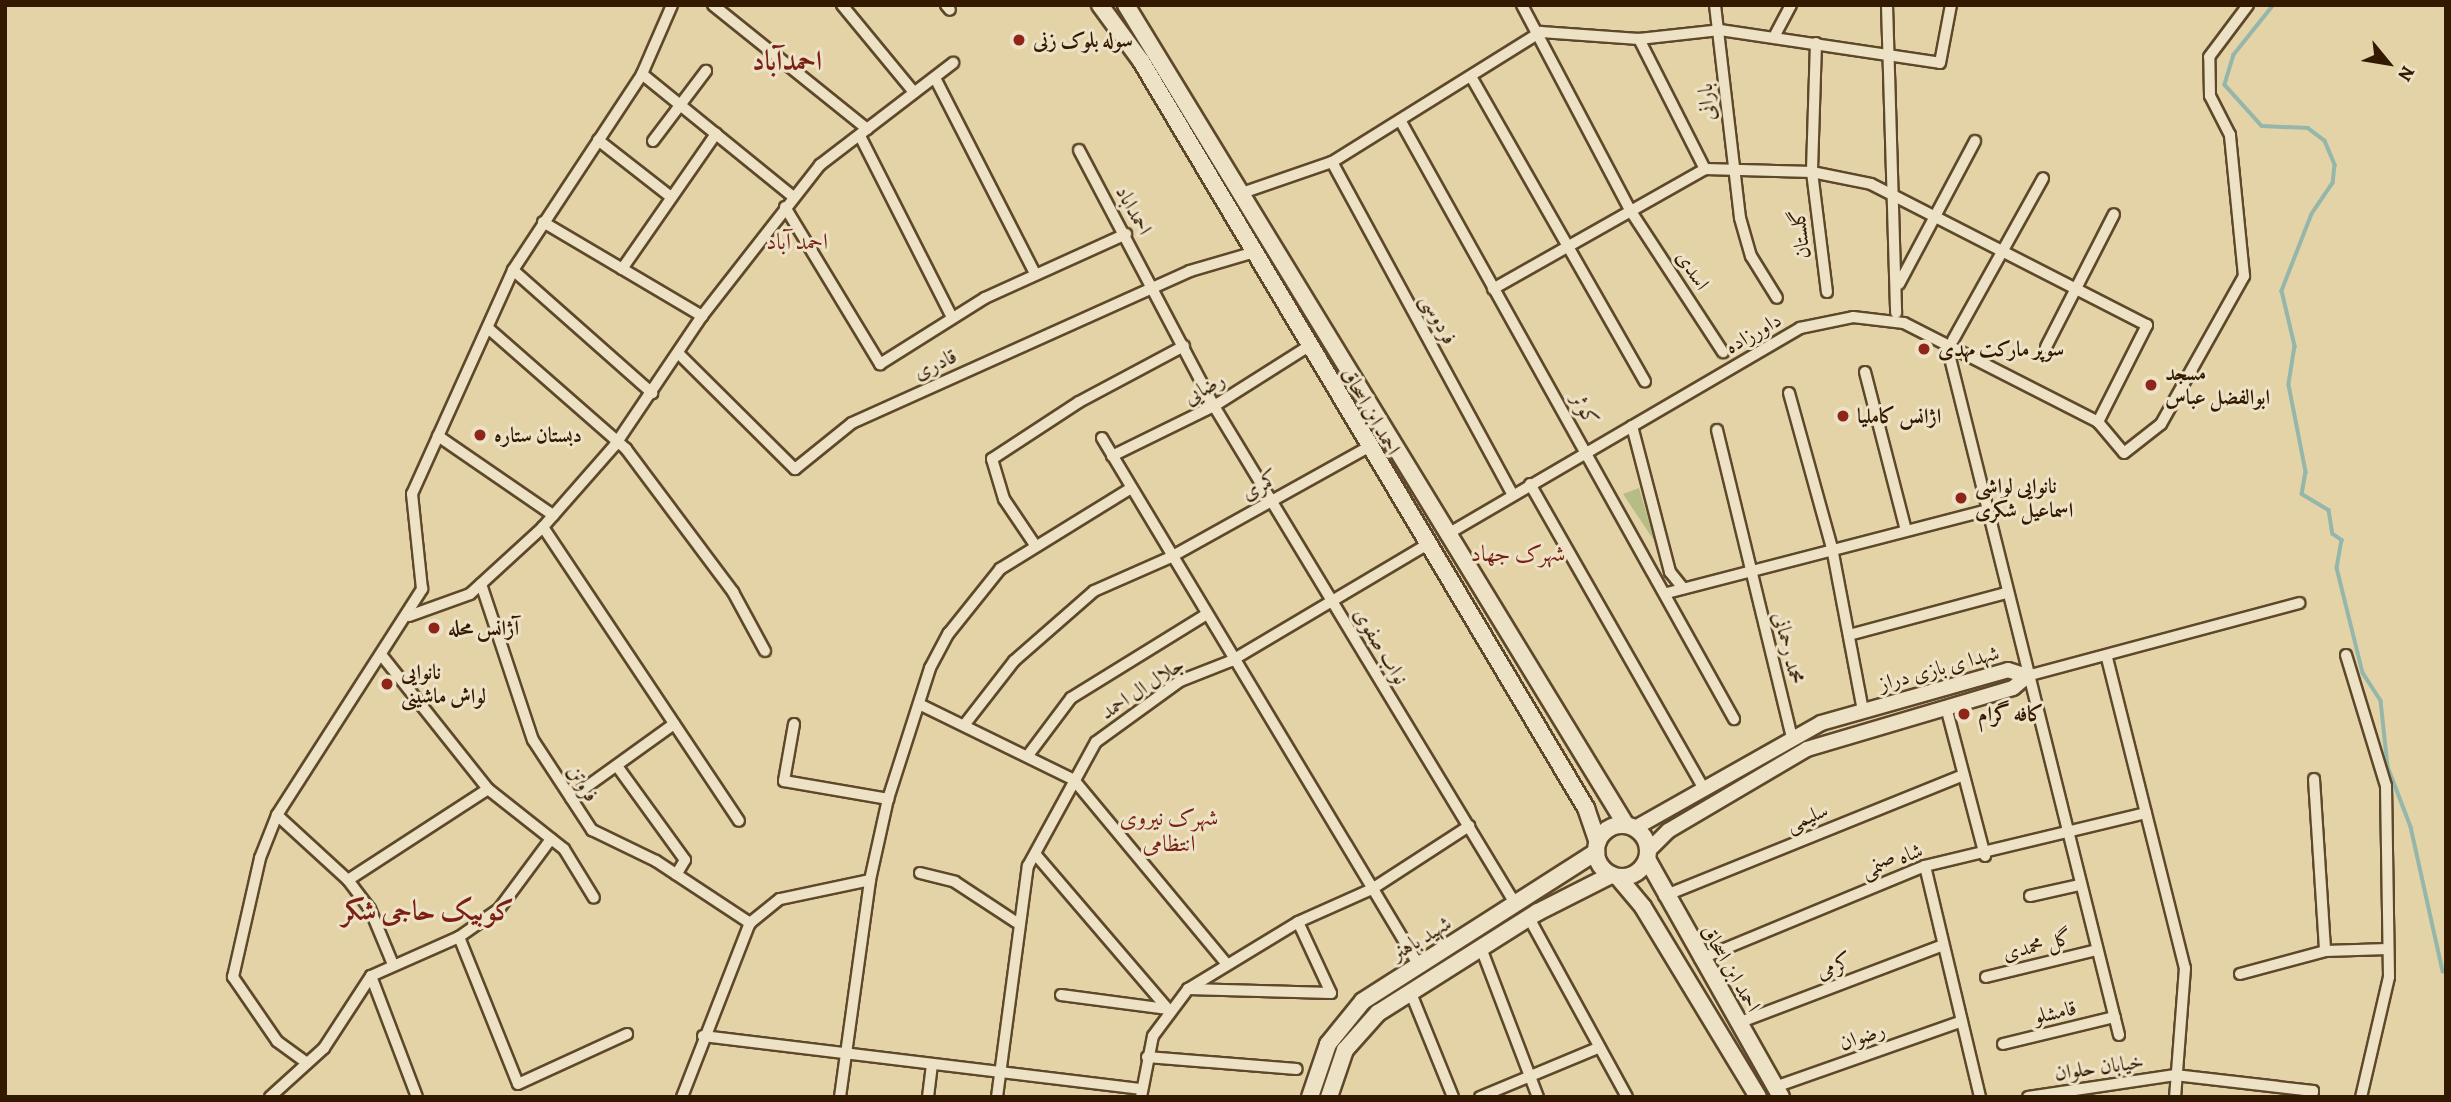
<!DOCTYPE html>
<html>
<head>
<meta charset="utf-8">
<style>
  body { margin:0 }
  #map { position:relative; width:2451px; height:1102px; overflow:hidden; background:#e4d3a7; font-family:Alegreya,Amiri,serif }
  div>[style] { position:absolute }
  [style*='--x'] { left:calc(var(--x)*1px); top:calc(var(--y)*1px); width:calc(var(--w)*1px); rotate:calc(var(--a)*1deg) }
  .green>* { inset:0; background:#b6bc86 }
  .stream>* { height:3.5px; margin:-1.75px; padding:0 1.75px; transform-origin:1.75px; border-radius:1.75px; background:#95b7ab }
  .roads { filter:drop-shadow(2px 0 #5e482a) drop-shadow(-2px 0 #5e482a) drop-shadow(0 2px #5e482a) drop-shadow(0 -2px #5e482a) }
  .minor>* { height:10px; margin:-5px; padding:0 5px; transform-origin:5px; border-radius:5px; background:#ede2c6 }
  .tertiary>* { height:14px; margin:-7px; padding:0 7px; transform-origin:7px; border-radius:7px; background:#ede2c6 }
  .secondary>* { height:16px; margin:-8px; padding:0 8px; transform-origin:8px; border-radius:8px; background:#ede2c6 }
  .secondary>.ring { margin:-8px; padding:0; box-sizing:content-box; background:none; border:16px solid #ede2c6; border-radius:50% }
  .dots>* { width:19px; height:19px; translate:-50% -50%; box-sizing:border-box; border:4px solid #ede2c6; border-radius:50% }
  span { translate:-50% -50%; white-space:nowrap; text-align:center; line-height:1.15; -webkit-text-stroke:6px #ede2c6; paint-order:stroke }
  .poi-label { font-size:21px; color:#321900; font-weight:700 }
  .left { translate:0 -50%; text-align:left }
  .street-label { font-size:21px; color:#321900 }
  .neighbourhood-label { font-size:23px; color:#7a1f14 }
  .district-label { font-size:28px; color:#7a1f14; font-weight:700 }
  .frame { position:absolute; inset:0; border:7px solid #321900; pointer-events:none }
  .north { position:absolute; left:2353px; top:28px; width:70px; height:70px; -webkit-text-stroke:5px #ede2c6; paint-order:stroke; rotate:120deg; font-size:19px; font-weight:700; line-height:28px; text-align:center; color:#321900 }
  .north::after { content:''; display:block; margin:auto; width:24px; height:32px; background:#321900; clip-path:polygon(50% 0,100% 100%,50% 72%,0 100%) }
</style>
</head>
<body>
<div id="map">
  <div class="green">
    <i style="clip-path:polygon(1639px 488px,1655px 542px,1623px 494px)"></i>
  </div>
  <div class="stream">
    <i style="--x:2274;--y:5;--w:64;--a:128.7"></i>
    <i style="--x:2234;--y:55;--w:31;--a:107"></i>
    <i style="--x:2225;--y:85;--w:55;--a:47.9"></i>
    <i style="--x:2262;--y:126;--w:46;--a:2.5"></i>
    <i style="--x:2308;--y:128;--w:21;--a:37"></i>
    <i style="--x:2325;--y:141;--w:26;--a:67"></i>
    <i style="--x:2335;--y:165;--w:18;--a:96"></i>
    <i style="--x:2333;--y:183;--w:37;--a:124"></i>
    <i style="--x:2312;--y:214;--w:83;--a:111.3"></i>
    <i style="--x:2282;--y:291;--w:57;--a:76.7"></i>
    <i style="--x:2295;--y:346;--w:39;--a:99"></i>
    <i style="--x:2289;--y:385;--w:89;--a:78.9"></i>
    <i style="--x:2306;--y:472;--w:22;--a:100"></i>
    <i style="--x:2302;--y:494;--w:31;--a:31"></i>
    <i style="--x:2329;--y:510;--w:24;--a:81"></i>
    <i style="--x:2333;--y:534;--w:11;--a:34"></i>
    <i style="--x:2342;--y:540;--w:28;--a:100"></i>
    <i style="--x:2337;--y:568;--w:108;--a:76.1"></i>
    <i style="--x:2363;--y:673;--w:33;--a:57"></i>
    <i style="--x:2381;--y:701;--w:66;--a:83.9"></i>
    <i style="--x:2388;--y:767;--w:64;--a:69"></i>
    <i style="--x:2411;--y:827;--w:148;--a:77.5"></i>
  </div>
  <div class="roads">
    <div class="minor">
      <i style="--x:713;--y:5;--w:198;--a:38.8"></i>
      <i style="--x:842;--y:5;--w:112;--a:50.5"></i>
      <i style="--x:946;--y:5;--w:6;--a:51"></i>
      <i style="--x:1522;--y:5;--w:232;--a:62.2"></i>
      <i style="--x:1630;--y:210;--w:170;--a:56.8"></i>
      <i style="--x:1715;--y:5;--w:214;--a:83.3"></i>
      <i style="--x:1740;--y:218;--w:40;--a:74"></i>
      <i style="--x:1751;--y:256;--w:49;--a:58.2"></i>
      <i style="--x:1887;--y:5;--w:308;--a:88.3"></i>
      <i style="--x:1774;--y:37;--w:36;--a:-62"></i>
      <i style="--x:1639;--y:39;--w:146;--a:63.1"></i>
      <i style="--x:1816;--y:43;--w:129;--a:91.8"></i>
      <i style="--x:1812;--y:172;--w:121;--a:82.9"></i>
      <i style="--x:642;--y:74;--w:193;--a:39.1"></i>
      <i style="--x:935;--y:78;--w:219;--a:62.9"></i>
      <i style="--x:1473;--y:80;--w:347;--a:60.3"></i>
      <i style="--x:1400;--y:120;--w:686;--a:60.86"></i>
      <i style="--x:860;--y:136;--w:203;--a:63.1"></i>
      <i style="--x:598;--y:140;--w:93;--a:38"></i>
      <i style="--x:653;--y:141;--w:88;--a:-52.9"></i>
      <i style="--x:1079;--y:150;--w:289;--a:62.2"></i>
      <i style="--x:1214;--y:406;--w:583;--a:58.82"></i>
      <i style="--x:1332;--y:162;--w:378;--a:61.5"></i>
      <i style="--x:1242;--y:193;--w:95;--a:-19"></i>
      <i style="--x:1332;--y:162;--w:246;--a:-31.9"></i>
      <i style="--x:1541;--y:32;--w:98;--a:4.1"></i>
      <i style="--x:1639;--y:39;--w:81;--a:-6.3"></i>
      <i style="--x:1720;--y:30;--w:222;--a:8.5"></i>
      <i style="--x:1940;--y:63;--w:59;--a:-79.3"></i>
      <i style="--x:785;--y:207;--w:184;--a:58.8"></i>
      <i style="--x:880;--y:364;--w:124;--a:-32.2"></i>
      <i style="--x:985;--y:298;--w:155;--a:-24.4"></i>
      <i style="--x:543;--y:222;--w:185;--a:30.6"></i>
      <i style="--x:622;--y:269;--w:165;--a:-55.2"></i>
      <i style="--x:513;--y:270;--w:186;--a:41.5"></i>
      <i style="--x:1899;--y:284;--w:162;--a:-62"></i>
      <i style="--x:1493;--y:289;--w:244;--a:-29.5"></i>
      <i style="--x:1705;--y:169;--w:107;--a:1.6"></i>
      <i style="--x:1812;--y:172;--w:60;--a:11.5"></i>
      <i style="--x:1871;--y:184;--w:310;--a:27.1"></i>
      <i style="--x:2147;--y:325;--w:109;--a:116.8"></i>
      <i style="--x:488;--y:328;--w:184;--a:41.2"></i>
      <i style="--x:626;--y:449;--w:179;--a:53.2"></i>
      <i style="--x:733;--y:592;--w:67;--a:61.5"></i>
      <i style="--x:1953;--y:340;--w:185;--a:-60.9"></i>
      <i style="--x:2046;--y:347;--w:149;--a:-62.9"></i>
      <i style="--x:1948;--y:350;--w:706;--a:75.98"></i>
      <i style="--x:678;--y:353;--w:165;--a:44.8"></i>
      <i style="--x:795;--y:469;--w:73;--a:-38.9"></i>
      <i style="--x:852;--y:423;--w:371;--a:-24.2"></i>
      <i style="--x:1190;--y:271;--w:68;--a:-16.3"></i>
      <i style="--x:1865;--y:372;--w:163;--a:75.5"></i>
      <i style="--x:1789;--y:393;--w:161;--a:74.5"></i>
      <i style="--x:1832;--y:548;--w:166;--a:79.2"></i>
      <i style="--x:1632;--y:426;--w:151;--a:75.4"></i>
      <i style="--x:1670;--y:572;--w:21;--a:51"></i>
      <i style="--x:1717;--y:430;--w:316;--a:76.3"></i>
      <i style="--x:438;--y:436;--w:140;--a:34.5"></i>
      <i style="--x:1102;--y:438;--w:614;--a:59"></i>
      <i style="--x:1112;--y:456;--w:114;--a:-26.1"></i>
      <i style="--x:1214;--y:406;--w:112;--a:-32.3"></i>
      <i style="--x:1530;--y:484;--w:351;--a:60.3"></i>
      <i style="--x:543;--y:527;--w:353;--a:56.3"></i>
      <i style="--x:1446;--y:535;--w:410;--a:-30.3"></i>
      <i style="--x:1800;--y:328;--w:54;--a:-11.7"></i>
      <i style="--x:1853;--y:317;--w:51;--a:6.7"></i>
      <i style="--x:1904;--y:323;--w:218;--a:27"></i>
      <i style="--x:2098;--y:422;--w:40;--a:50"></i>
      <i style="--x:2124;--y:453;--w:47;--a:-38.1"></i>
      <i style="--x:2161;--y:424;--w:170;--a:-60.7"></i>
      <i style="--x:2244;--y:276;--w:142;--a:-95.7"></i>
      <i style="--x:2230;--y:135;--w:44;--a:-117.1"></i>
      <i style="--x:2210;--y:96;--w:39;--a:-91"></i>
      <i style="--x:2209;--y:57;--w:65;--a:-53.1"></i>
      <i style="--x:1035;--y:545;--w:55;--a:-124"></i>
      <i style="--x:1004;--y:499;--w:42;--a:-106.7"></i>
      <i style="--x:992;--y:459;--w:104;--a:-33.2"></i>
      <i style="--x:1079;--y:402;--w:119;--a:-28.1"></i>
      <i style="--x:481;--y:584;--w:164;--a:71.6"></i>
      <i style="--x:533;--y:740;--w:108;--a:56.8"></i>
      <i style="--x:592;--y:830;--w:71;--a:25.8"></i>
      <i style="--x:656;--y:861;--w:113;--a:33.4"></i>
      <i style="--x:1667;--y:593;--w:328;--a:-14.5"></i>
      <i style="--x:409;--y:616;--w:65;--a:-19.8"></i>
      <i style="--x:470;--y:594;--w:99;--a:-42.5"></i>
      <i style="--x:543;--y:527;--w:109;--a:-48.7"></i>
      <i style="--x:615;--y:445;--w:156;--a:-56"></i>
      <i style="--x:702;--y:316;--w:192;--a:-52"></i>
      <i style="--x:820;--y:165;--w:168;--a:-37.5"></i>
      <i style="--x:1849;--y:635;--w:163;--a:-15"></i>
      <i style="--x:2346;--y:655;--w:137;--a:73"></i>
      <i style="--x:2386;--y:786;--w:191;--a:89.1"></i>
      <i style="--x:2389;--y:977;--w:123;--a:103.1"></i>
      <i style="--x:383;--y:657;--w:169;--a:51.5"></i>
      <i style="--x:488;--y:789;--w:97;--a:38.3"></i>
      <i style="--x:564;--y:849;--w:57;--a:58.5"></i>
      <i style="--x:2107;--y:658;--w:320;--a:75.9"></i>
      <i style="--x:2185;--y:968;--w:129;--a:94.4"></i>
      <i style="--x:2027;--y:676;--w:282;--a:-15"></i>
      <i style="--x:919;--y:704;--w:173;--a:26.1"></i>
      <i style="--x:1074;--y:780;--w:239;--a:50.3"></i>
      <i style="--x:1946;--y:707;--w:154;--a:75.3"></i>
      <i style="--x:794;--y:724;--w:58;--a:100"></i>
      <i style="--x:784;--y:781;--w:106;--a:9.8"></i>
      <i style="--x:965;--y:724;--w:80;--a:-52.1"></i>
      <i style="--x:1014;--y:661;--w:106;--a:-41.2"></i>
      <i style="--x:1094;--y:591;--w:84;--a:-23.8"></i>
      <i style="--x:1171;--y:557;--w:227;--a:-29.1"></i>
      <i style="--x:1029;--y:754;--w:70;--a:-53.1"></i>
      <i style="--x:1071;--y:698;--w:156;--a:-31.7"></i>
      <i style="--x:617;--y:766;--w:116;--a:54.1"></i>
      <i style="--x:685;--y:860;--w:17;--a:121"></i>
      <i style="--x:2314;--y:779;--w:172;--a:86.3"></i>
      <i style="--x:571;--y:798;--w:127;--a:-35.7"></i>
      <i style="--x:277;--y:815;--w:96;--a:42.5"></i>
      <i style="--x:348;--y:880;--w:36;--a:53"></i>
      <i style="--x:370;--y:909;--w:57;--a:67.5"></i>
      <i style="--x:1036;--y:855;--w:203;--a:49.4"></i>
      <i style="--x:1925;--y:866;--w:237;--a:76.6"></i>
      <i style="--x:920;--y:873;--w:36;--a:14"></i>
      <i style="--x:955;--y:882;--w:73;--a:33.3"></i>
      <i style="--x:348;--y:880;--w:167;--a:-33"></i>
      <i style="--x:1664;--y:896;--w:323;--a:-22"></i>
      <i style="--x:2030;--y:896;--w:50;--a:-12.7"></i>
      <i style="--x:1529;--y:918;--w:204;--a:61.3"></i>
      <i style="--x:459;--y:937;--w:158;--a:68.1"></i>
      <i style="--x:518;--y:1084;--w:120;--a:-24.6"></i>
      <i style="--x:1481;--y:948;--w:160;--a:69.1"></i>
      <i style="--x:1700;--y:959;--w:243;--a:-22.5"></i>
      <i style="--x:1925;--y:866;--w:227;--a:-13.5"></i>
      <i style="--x:2240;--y:974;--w:88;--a:-15.1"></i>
      <i style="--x:2325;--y:951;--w:63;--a:-1.8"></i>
      <i style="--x:371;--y:976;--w:129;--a:69.2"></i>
      <i style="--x:1986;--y:977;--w:114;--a:-13.7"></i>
      <i style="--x:1188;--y:989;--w:143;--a:1.6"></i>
      <i style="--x:1331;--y:993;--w:78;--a:-114.9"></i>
      <i style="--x:1410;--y:991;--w:114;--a:67.9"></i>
      <i style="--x:1061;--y:995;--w:108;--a:7.5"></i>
      <i style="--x:1738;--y:1023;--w:219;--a:-20.8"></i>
      <i style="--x:703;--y:1036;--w:442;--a:6.9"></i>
      <i style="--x:2003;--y:1044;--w:115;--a:-13.6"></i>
      <i style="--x:1147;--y:1057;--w:150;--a:4.6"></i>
      <i style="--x:307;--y:1063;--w:37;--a:-144"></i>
      <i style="--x:277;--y:1041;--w:78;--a:-124.5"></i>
      <i style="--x:233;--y:977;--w:122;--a:-77.2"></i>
      <i style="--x:260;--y:858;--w:46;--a:-68.4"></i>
      <i style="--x:277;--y:815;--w:269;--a:-57.3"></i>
      <i style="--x:422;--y:589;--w:96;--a:-96"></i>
      <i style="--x:412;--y:494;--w:246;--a:-65.7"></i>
      <i style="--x:513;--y:270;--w:235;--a:-56.6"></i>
      <i style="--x:642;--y:74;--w:75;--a:-66.5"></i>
      <i style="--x:1775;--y:1087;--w:198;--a:-19.4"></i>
      <i style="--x:270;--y:1097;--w:73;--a:-42.2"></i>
      <i style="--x:324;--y:1048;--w:86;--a:-56.9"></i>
      <i style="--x:371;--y:976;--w:96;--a:-23.9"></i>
      <i style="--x:459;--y:937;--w:49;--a:-35"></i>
      <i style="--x:499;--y:909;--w:87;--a:-53.4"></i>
      <i style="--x:682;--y:1097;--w:187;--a:-68.7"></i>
      <i style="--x:750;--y:923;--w:38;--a:-39"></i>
      <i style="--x:780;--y:899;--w:92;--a:-11.9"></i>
      <i style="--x:840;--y:1097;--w:219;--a:-82.1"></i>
      <i style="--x:870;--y:880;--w:83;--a:-77.5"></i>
      <i style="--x:888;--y:799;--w:138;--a:-72.2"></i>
      <i style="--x:930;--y:668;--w:40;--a:-62"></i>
      <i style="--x:949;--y:633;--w:82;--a:-51.4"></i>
      <i style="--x:1000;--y:569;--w:154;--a:-31.7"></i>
      <i style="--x:928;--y:1097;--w:33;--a:-83"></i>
      <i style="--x:997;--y:1097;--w:233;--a:-82.4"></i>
      <i style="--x:1028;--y:866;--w:141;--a:-61.3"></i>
      <i style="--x:1096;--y:742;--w:104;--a:-36"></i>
      <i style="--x:1180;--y:681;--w:55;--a:-21.4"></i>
      <i style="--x:1231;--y:661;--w:227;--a:-30.7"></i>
      <i style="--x:1141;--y:1097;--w:62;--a:-78.9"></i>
      <i style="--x:1153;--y:1036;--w:59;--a:-53.3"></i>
      <i style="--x:1188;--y:989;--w:129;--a:-31.3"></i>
      <i style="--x:1298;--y:922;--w:81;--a:-24"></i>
      <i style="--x:1372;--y:889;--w:116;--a:-33"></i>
      <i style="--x:1480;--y:1097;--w:128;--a:-22.6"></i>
      <i style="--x:2028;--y:1097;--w:149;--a:-8.5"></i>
      <i style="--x:2175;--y:1075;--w:139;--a:6.6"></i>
      <i style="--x:2313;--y:1091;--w:6;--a:99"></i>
    </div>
    <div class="tertiary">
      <i style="--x:1635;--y:828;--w:214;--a:-29.4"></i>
      <i style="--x:1821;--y:723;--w:194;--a:-15.8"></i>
      <i style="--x:2008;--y:670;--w:20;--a:18"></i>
      <i style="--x:2027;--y:676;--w:18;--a:139"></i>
      <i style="--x:2013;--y:688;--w:215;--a:163.5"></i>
      <i style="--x:1807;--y:749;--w:161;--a:149.5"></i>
      <i style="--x:1668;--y:831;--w:27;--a:135"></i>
    </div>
    <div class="secondary">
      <i style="--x:1100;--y:5;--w:69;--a:53.8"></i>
      <i style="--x:1141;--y:61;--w:870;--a:59.22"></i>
      <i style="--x:1586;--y:808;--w:36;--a:71"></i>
      <i style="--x:1126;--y:5;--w:960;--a:58.63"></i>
      <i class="ring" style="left:1596px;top:825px;width:36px;height:36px"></i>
      <i style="--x:1647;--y:859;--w:273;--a:60.6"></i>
      <i style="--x:1618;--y:877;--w:39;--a:50"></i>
      <i style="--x:1643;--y:907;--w:222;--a:58.8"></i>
      <i style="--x:1310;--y:1097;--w:56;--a:-71.2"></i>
      <i style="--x:1328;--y:1044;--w:55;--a:-50.9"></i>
      <i style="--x:1363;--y:1001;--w:277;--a:-32.6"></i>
      <i style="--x:1329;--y:1097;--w:50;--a:-71.2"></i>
      <i style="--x:1345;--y:1050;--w:50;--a:-48.3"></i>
      <i style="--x:1378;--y:1013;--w:189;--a:-32.3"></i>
      <i style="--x:1538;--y:912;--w:82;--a:-26.9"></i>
    </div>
  </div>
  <div class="dots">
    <i style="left:1019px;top:40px;background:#8f2418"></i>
    <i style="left:1924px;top:349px;background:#8f2418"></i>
    <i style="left:2151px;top:385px;background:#8f2418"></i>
    <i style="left:1843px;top:416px;background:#8f2418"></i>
    <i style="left:480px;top:435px;background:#8f2418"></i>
    <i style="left:1961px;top:498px;background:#8f2418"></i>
    <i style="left:434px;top:628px;background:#8f2418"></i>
    <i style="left:387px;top:684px;background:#8f2418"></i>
    <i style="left:1964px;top:714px;background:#8f2418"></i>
  </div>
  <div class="poi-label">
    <span class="left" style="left:1033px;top:40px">سوله بلوک زنی</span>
    <span class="left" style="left:1938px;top:349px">سوپر مارکت مهدی</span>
    <span class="left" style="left:2165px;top:385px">مسجد<br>ابوالفضل عباس</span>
    <span class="left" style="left:1857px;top:416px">اژانس کاملیا</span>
    <span class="left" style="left:494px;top:435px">دبستان ستاره</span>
    <span class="left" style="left:1975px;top:498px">نانوایی لواشی<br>اسماعیل شکری</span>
    <span class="left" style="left:448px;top:628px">آژانس محله</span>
    <span class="left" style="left:401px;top:684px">نانوایی<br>لواش ماشینی</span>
    <span class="left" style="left:1978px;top:714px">کافه گرام</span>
  </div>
  <div class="street-label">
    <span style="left:1706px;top:102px;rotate:-94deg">بارانی</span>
    <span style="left:1134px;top:210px;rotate:61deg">احمداباد</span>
    <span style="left:1800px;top:234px;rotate:-97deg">گلستان</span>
    <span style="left:1693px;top:270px;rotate:57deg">اسدی</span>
    <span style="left:1439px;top:319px;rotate:62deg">فردوسی</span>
    <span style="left:1753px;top:333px;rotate:-30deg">داورزاده</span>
    <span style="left:935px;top:364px;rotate:-25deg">قادری</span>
    <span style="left:1204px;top:388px;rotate:-29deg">رضایی</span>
    <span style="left:1585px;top:409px;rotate:60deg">کوثر</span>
    <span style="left:1371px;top:411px;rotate:60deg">احمد ابن اسحاق</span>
    <span style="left:1260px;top:485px;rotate:-29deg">کمری</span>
    <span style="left:1381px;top:646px;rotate:59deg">نواب صفوی</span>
    <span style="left:1789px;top:648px;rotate:76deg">محمد رحمانی</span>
    <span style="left:1939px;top:668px;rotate:-15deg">شهدا ی بازی دراز</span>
    <span style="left:1142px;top:688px;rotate:-33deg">جلال ال احمد</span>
    <span style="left:583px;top:783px;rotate:57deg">فروتن</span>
    <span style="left:1807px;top:817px;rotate:-22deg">سلیمی</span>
    <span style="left:1892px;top:860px;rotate:-20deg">شاه صنمی</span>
    <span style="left:1421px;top:938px;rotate:-31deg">شهید باهنر</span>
    <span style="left:2037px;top:945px;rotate:-14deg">گل محمدی</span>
    <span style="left:1834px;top:966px;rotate:-21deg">کرمی</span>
    <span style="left:1731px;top:968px;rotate:60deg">احمد ابن اسحاق</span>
    <span style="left:2055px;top:1012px;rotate:-13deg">قامشلو</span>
    <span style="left:1862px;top:1036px;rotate:-19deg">رضوان</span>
    <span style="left:2099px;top:1067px;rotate:-8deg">خیابان حلوان</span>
  </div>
  <div class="neighbourhood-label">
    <span style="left:797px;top:242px">احمد آباد</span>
    <span style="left:1518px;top:554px">شهرک جهاد</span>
    <span style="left:1169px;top:831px">شهرک نیروی<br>انتظامی</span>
  </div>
  <div class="district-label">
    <span style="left:787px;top:61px">احمدآباد</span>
    <span style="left:428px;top:911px">کوبیک حاجی شکر</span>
  </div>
  <div class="frame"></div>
  <div class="north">N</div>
</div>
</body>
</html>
